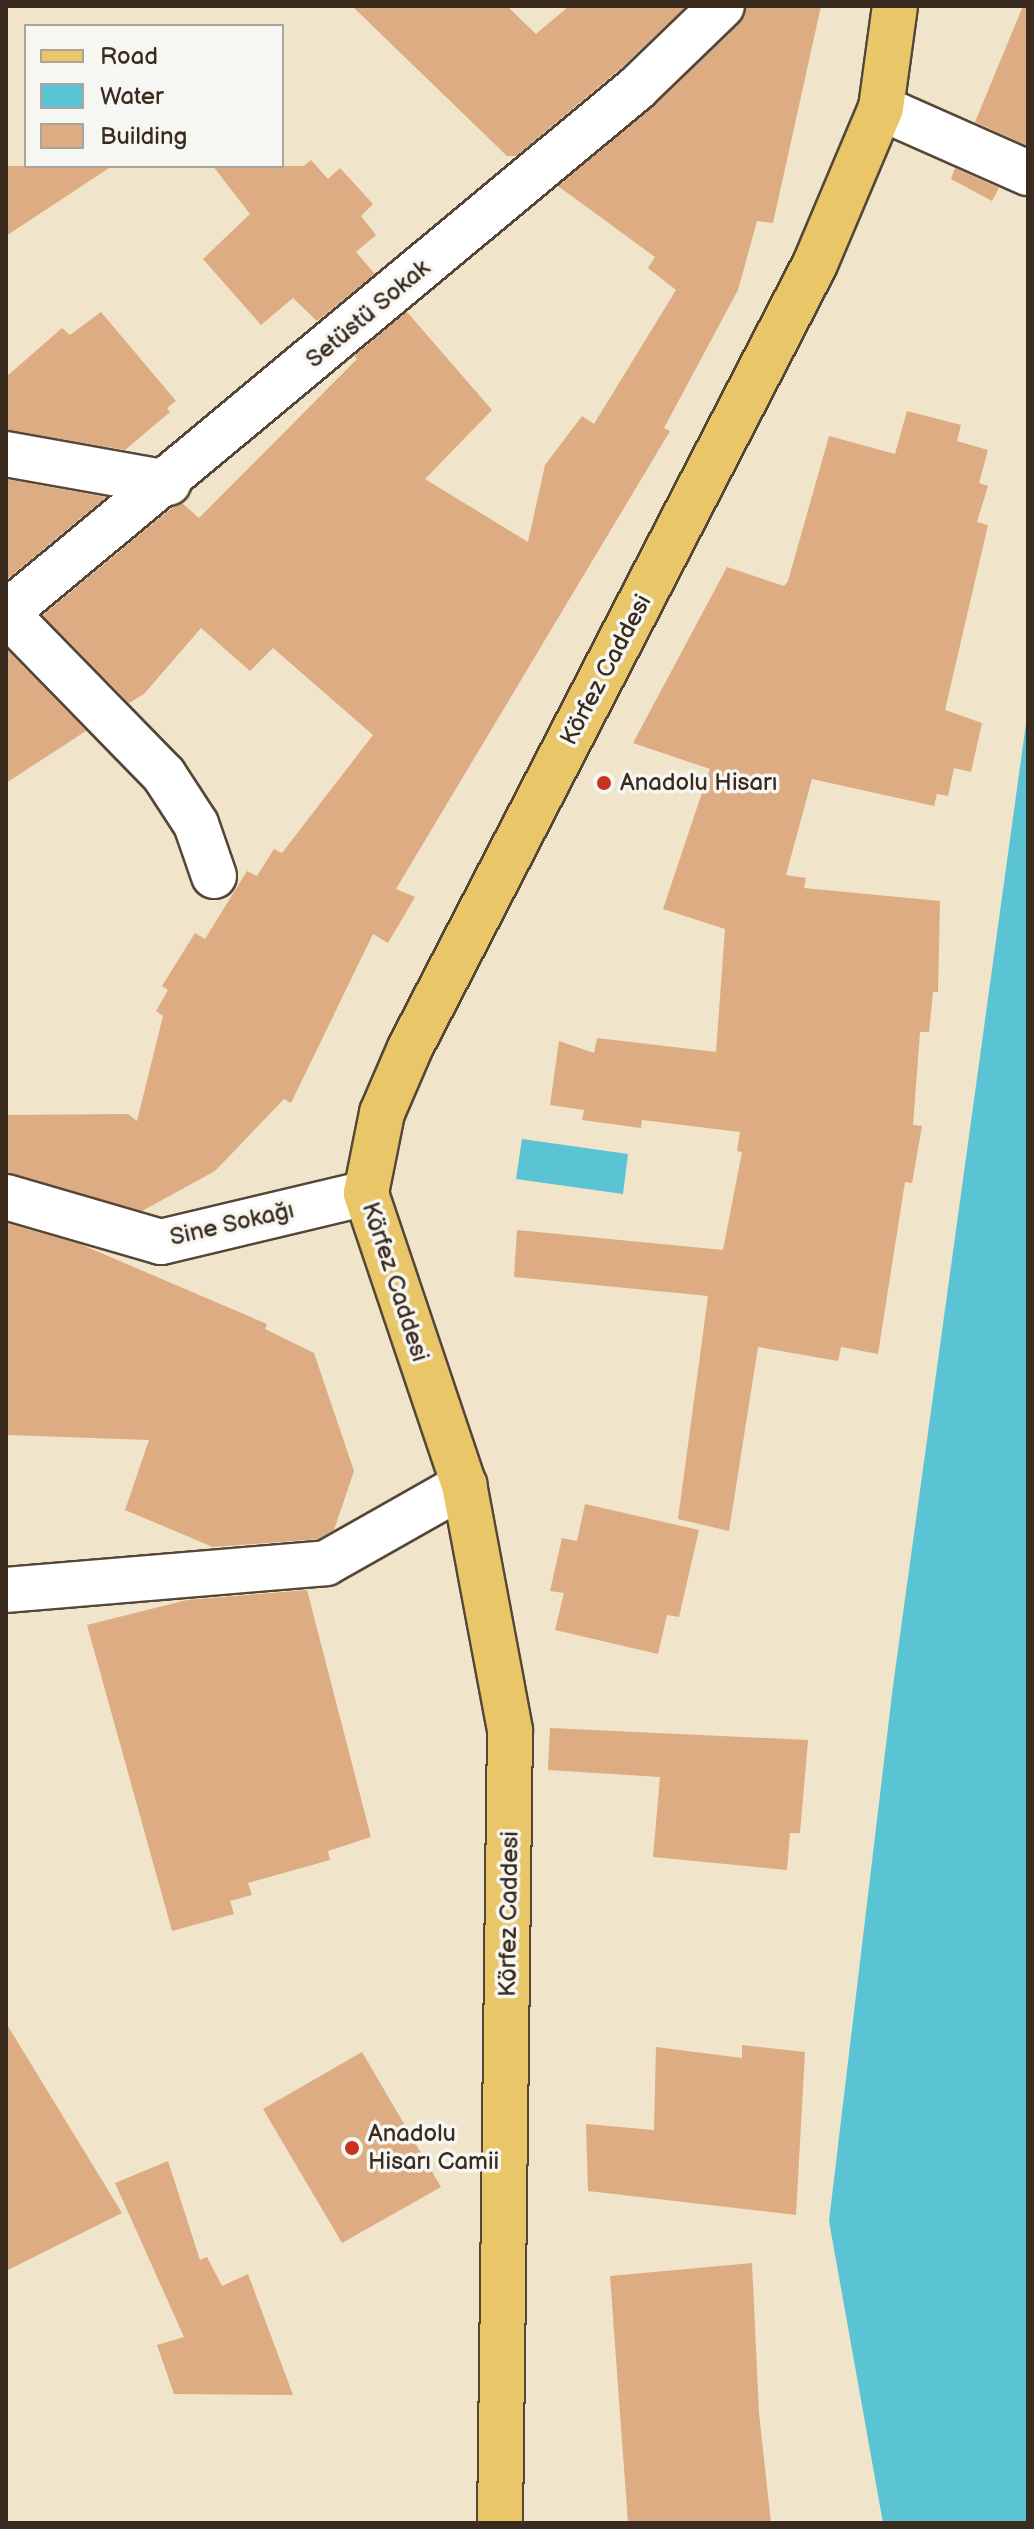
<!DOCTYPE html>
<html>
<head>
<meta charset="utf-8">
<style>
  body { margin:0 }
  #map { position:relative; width:1034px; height:2529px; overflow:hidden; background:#f0e4ca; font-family:"Balsamiq Sans",sans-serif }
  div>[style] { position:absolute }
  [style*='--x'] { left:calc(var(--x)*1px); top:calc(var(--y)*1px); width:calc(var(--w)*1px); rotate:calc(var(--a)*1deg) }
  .water>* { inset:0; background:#5ac4d5 }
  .building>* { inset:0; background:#ddac82 }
  .roads { filter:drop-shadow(2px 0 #564638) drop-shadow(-2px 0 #564638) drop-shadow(0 2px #564638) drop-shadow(0 -2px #564638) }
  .minor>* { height:44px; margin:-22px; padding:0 22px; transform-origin:22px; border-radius:22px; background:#fff }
  .tertiary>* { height:44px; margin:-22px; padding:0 22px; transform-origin:22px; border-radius:22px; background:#fff }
  .primary>* { height:44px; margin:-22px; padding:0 22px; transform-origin:22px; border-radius:22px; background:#e9c769 }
  .dots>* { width:22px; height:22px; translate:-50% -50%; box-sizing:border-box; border:4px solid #f6f6f2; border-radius:50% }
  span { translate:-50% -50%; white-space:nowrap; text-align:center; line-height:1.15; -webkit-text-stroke:7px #f6f6f2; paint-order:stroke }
  .street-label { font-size:24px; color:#3b2a1e }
  .poi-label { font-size:24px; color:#3b2a1e }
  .left { translate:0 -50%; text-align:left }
  .frame { position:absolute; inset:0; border:8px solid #3b2a1e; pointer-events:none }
  .legend { position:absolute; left:24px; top:24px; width:260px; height:144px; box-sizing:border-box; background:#f6f6f2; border:2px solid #aba49d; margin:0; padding:10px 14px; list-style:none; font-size:24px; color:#3b2a1e }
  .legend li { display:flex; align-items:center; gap:16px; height:40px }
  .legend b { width:40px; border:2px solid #aba49d }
</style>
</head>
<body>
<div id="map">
  <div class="water">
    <i style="clip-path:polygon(1028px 709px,1028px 2523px,883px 2523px,829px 2221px,893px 1686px)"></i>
    <i style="clip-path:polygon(522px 1139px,628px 1154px,623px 1194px,516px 1179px)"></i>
  </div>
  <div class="building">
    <i style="clip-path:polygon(352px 6px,507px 6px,536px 34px,569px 6px,686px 6px,620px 69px,516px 156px,507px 156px)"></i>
    <i style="clip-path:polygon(746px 6px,821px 6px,773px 223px,757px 221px,738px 290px,664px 428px,670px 431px,396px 889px,415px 897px,388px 943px,373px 934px,291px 1103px,284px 1099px,215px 1171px,142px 1211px,6px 1173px,6px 1115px,128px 1114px,137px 1121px,163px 1016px,156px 1011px,168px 990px,162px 986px,195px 933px,205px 939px,247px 871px,257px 876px,274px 849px,282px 853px,373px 735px,273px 648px,250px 671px,201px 628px,144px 694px,129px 703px,43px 615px,173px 507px,182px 503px,199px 518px,357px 359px,354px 356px,407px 312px,492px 410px,425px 479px,528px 542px,545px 465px,582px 416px,594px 424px,676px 290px,648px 268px,655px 257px,558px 186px,654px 106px,739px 24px)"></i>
    <i style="clip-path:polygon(1023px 6px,1028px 6px,1028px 146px,975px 122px)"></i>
    <i style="clip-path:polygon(311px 160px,328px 179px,340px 168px,373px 204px,361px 216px,376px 235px,356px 252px,375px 274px,317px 321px,293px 298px,261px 325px,203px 259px,250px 214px,213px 166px,304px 166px)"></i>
    <i style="clip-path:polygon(6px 166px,112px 166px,6px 236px)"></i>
    <i style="clip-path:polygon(955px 168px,999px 188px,992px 201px,951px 179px)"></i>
    <i style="clip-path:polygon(101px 312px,176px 401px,167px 408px,170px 412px,125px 450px,6px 430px,6px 377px,62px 328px,70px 335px)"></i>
    <i style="clip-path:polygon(907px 411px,961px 425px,957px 441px,988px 450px,979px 483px,988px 486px,977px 522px,988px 525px,945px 710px,982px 723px,971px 772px,954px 768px,948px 796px,937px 794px,934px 806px,812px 779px,786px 875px,806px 878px,804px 888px,940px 901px,938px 992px,933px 992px,929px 1032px,920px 1032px,913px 1125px,922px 1126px,912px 1183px,905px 1182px,878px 1354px,841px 1347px,838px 1361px,758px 1347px,729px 1531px,678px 1519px,708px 1296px,514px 1277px,517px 1230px,723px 1250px,742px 1152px,737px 1151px,740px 1132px,642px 1120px,641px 1128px,582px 1120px,584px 1110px,550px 1105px,559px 1041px,594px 1053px,597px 1038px,716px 1052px,725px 929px,663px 909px,710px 769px,633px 743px,727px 567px,784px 586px,788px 581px,829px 436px,895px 454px)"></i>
    <i style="clip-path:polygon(6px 479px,106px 497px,6px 580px)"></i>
    <i style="clip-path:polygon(6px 649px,86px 731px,6px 783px)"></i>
    <i style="clip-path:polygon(6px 1223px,80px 1244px,267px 1324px,265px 1329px,314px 1353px,354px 1471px,334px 1530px,318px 1539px,213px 1547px,125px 1510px,149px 1440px,6px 1435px)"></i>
    <i style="clip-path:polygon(585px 1504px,699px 1530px,679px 1617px,667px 1615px,658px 1654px,555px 1630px,564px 1593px,550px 1591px,562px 1538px,577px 1541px)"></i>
    <i style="clip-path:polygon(307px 1590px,371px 1837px,328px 1851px,330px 1860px,248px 1883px,252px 1895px,230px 1901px,234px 1914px,172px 1931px,87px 1625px,187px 1600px)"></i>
    <i style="clip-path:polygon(550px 1728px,808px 1740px,800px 1833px,790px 1833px,787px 1870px,653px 1857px,660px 1777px,548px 1770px)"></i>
    <i style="clip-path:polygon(6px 2023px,122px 2213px,6px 2271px)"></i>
    <i style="clip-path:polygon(742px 2045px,805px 2052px,796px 2215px,588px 2191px,586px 2124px,654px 2130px,656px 2047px,742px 2058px)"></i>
    <i style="clip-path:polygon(362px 2052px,441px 2187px,342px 2243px,263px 2109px)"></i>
    <i style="clip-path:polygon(168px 2161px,200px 2260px,207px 2257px,222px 2286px,248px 2274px,293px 2395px,174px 2394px,157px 2345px,184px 2337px,115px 2183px)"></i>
    <i style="clip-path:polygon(752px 2263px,759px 2413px,771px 2523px,628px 2523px,610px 2276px)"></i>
  </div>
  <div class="roads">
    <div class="minor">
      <i style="--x:881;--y:108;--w:161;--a:23.9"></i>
      <i style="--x:6;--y:454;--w:165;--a:10.1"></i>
      <i style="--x:6;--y:613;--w:226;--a:45.7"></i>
      <i style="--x:164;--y:775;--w:59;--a:56.9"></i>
      <i style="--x:196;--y:824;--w:55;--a:70.9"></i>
      <i style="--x:6;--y:1197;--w:161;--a:16.2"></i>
      <i style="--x:161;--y:1242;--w:211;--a:-13.4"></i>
      <i style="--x:6;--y:1590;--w:321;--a:-4.8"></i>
      <i style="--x:326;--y:1563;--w:159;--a:-29.5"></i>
    </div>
    <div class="tertiary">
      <i style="--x:6;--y:613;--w:821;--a:-39.76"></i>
      <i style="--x:637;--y:88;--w:118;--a:-44"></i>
    </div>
    <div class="primary">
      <i style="--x:500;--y:2523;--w:793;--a:-89.28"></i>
      <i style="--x:510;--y:1730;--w:249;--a:-100.6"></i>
      <i style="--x:464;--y:1485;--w:308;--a:-108.6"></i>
      <i style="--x:366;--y:1193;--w:82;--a:-78.7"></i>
      <i style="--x:382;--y:1113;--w:71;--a:-66.7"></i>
      <i style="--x:410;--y:1048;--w:882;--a:-62.68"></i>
      <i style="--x:815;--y:264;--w:169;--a:-67.1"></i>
      <i style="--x:881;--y:108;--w:103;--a:-82.2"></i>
    </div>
  </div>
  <div class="dots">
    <i style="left:604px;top:783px;background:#c8321e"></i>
    <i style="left:352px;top:2148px;background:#c8321e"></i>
  </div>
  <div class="street-label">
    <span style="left:368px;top:314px;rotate:-40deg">Setüstü Sokak</span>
    <span style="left:606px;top:670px;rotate:-62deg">Körfez Caddesi</span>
    <span style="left:232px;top:1224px;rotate:-13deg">Sine Sokağı</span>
    <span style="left:395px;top:1282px;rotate:72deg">Körfez Caddesi</span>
    <span style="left:509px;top:1914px;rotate:-89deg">Körfez Caddesi</span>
  </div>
  <div class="poi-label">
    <span class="left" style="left:620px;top:783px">Anadolu Hisarı</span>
    <span class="left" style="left:368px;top:2148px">Anadolu<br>Hisarı Camii</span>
  </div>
  <div class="frame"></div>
  <ul class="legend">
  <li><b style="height:10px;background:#e9c769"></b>Road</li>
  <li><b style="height:22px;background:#5ac4d5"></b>Water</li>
  <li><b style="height:22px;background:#ddac82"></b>Building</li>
  </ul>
</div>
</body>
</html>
